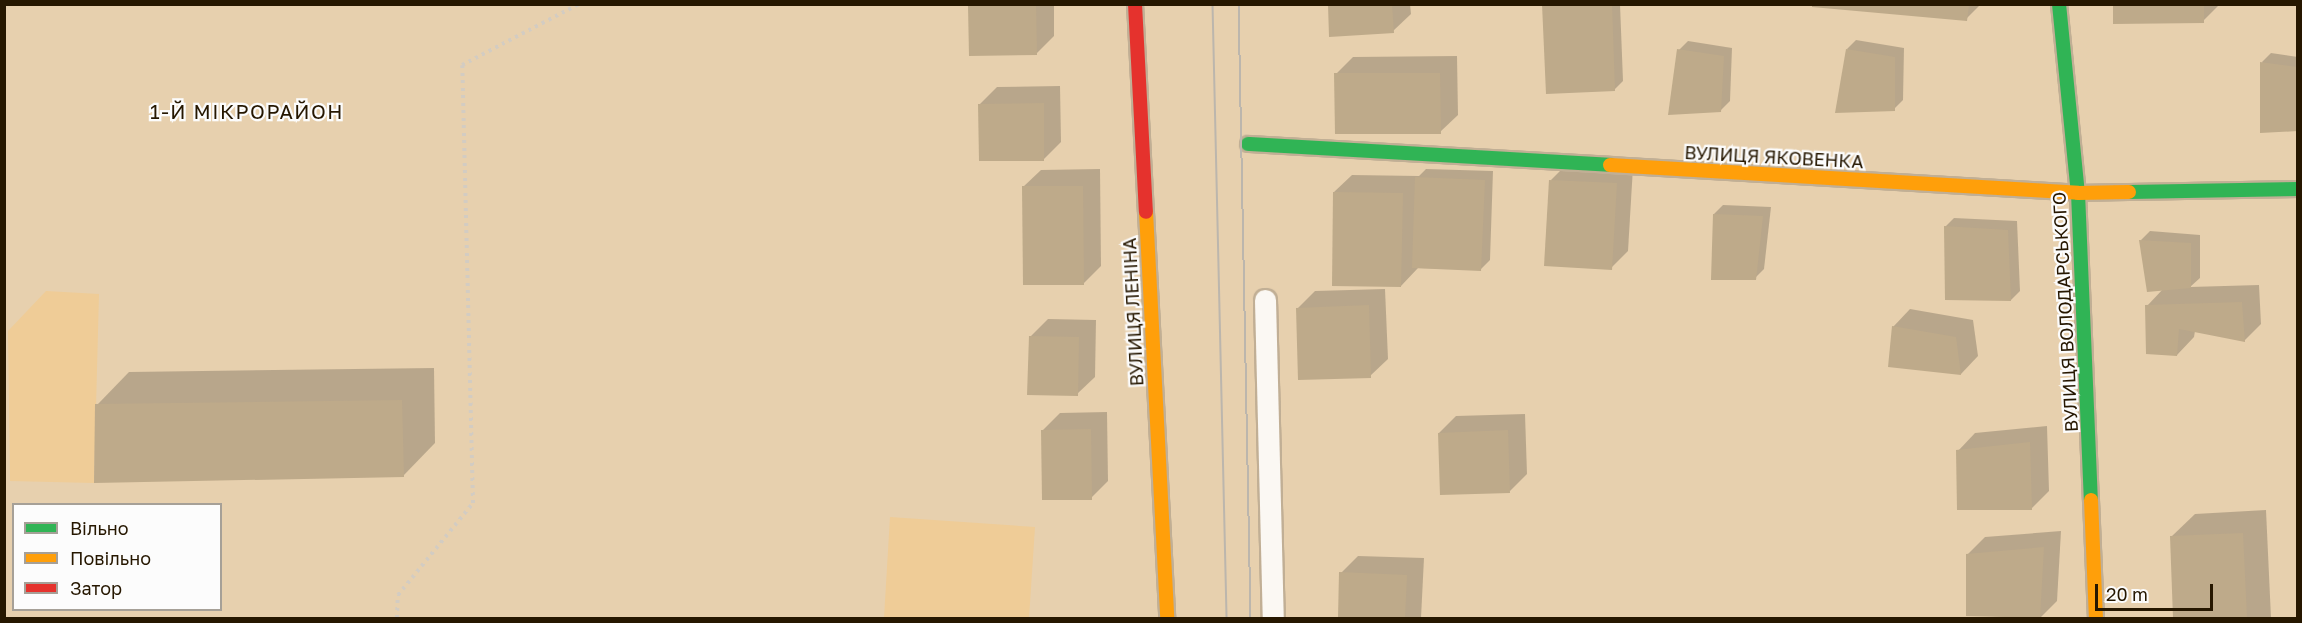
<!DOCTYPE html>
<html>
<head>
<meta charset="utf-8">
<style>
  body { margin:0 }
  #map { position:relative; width:2302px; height:623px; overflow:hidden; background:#e7d0ae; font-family:"Golos Text",sans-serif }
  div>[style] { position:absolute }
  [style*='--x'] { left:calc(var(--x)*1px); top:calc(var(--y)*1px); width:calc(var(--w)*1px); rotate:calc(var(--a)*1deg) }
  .built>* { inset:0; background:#efcc97 }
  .shadow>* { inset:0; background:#0003 }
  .building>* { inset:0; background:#beaa8a }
  .path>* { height:4px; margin-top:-2px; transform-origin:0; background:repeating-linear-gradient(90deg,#d3ccc2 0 3px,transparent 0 7.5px) }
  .roads { filter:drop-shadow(2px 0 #c1af95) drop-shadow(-2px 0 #c1af95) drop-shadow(0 2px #c1af95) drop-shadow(0 -2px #c1af95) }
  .lane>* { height:21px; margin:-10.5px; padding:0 10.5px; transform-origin:10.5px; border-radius:10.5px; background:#fbf8f3 }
  .fast>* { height:14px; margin:-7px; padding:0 7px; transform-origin:7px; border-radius:7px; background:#30b455 }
  .slow>* { height:14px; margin:-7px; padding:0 7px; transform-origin:7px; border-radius:7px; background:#ff9f0a }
  .jam>* { height:14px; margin:-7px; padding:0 7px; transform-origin:7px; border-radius:7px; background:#e5322d }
  .tram>* { height:1.5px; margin:-0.75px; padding:0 0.75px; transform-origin:0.75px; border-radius:0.75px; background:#bcb6ad }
  span { translate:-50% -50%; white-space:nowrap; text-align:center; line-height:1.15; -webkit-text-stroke:4.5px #fcfcfc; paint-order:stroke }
  .street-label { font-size:18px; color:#261700 }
  .neighbourhood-label { font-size:20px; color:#261700; letter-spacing:1.5px }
  .frame { position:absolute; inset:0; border:6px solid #261700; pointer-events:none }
  .legend { position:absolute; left:12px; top:503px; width:210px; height:108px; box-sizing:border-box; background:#fcfcfc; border:2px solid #a6a097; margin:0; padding:8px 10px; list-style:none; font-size:18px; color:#261700 }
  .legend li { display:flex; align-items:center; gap:12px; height:30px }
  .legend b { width:30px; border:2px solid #a6a097 }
  .scale { position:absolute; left:2095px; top:584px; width:118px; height:27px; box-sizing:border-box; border:3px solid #261700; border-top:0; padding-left:8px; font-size:18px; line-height:21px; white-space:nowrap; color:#261700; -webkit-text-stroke:4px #fcfcfc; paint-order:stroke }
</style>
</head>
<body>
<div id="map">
  <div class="built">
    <i style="clip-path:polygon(46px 291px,99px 294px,94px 483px,10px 481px,8px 331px)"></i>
    <i style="clip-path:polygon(890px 517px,1035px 527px,1029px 618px,884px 618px)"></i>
  </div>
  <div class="shadow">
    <i style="clip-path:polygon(972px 4px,1054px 4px,1054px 36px,1037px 53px,970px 7px)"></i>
    <i style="clip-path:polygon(1329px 4px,1410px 4px,1411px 14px,1393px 31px)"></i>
    <i style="clip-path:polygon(1544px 4px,1620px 4px,1623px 81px,1614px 90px)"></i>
    <i style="clip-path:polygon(1814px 4px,1981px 4px,1966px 19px)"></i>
    <i style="clip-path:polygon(2114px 4px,2220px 4px,2203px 21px)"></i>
    <i style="clip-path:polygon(1856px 40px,1904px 48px,1903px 100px,1894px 109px,1847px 49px)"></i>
    <i style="clip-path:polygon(1688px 41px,1732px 48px,1730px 101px,1721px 110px,1679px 50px)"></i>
    <i style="clip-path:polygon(2271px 53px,2298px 57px,2298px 129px,2262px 62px)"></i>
    <i style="clip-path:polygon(1457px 56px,1458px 115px,1440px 132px,1336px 74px,1353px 57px)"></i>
    <i style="clip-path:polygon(1060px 86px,1061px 142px,1044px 159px,980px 104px,997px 87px)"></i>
    <i style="clip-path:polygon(1568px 163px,1633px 167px,1628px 251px,1611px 268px,1551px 180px)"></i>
    <i style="clip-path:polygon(1100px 169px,1101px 266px,1084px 283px,1023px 187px,1041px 170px)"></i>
    <i style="clip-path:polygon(1426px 169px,1493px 171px,1490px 260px,1481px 269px,1418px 268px,1401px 286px,1334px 192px,1352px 175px,1419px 176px)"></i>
    <i style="clip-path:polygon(1723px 205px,1771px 207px,1764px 269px,1755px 278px,1714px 214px)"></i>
    <i style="clip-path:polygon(1954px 218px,2017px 221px,2020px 291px,2011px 300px,1945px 227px)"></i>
    <i style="clip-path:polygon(2150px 231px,2200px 235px,2200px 278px,2190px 287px,2259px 285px,2261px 324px,2244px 341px,2195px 331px,2194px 337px,2177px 355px,2147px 306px,2163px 289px,2141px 240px)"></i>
    <i style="clip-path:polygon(1385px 289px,1388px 359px,1370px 376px,1298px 308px,1315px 291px)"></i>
    <i style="clip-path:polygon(1910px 309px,1973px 320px,1978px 356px,1961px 374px,1890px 366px,1893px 327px)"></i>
    <i style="clip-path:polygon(1048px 319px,1096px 320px,1095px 377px,1077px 394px,1030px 337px)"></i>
    <i style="clip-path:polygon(434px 368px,435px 443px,403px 476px,97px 405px,129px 372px)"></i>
    <i style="clip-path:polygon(4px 411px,6px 411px,4px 478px)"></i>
    <i style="clip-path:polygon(1107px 412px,1108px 481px,1091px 498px,1043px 430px,1060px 413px)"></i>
    <i style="clip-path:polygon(1525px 414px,1527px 474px,1510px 491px,1439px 433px,1456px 416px)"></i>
    <i style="clip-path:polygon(2047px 426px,2049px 491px,2032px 508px,1958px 451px,1975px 433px)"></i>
    <i style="clip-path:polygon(2266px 510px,2271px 618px,2175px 618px,2171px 537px,2195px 514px)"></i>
    <i style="clip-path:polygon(2061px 531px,2057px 601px,2040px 618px,1968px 615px,1968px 554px,1985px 537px)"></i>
    <i style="clip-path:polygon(1358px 556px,1424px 558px,1421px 618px,1339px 618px,1341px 573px)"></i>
  </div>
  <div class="building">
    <i style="clip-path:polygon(1328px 4px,1392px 4px,1394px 33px,1329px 37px)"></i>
    <i style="clip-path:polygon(1542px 4px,1612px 4px,1615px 91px,1546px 94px)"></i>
    <i style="clip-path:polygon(2113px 4px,2204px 4px,2204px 23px,2113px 24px)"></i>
    <i style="clip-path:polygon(1036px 5px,1037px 55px,969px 56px,968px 6px)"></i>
    <i style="clip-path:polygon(1812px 5px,1969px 5px,1967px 21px,1812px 7px)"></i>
    <i style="clip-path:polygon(1677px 49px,1724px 56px,1721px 112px,1668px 115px)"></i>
    <i style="clip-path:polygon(1846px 49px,1895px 57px,1895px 111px,1835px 113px)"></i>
    <i style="clip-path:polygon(2260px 62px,2298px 67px,2298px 131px,2260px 133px)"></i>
    <i style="clip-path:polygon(1334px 73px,1440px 73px,1441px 134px,1335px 134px)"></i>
    <i style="clip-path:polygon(1044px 103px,1044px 161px,979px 161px,978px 104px)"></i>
    <i style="clip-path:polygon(1415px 177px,1485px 180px,1481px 271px,1412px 268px)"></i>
    <i style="clip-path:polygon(1549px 180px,1617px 183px,1612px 270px,1544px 266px)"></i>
    <i style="clip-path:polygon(1022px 186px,1083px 186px,1084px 285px,1023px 285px)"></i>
    <i style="clip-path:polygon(1333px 192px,1403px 193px,1401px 287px,1332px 286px)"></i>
    <i style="clip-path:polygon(1713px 214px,1763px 216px,1756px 280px,1711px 280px)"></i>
    <i style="clip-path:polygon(1944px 226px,2008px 230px,2011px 301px,1945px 300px)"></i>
    <i style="clip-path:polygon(2139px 240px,2191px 243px,2191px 288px,2147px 292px)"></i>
    <i style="clip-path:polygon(2242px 302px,2245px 342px,2179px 329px,2177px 356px,2146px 354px,2145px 305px)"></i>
    <i style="clip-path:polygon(1369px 305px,1371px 378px,1298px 380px,1296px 308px)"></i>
    <i style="clip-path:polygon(1892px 326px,1956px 337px,1961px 375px,1888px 367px)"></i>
    <i style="clip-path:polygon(1029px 336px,1079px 337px,1078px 396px,1027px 395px)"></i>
    <i style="clip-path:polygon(402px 400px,404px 477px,94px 483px,95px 404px)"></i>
    <i style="clip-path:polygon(1091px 429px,1092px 500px,1042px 500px,1041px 430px)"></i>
    <i style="clip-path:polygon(1508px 430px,1510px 493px,1440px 495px,1438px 433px)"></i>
    <i style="clip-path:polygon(2030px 442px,2032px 510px,1957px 510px,1956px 450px)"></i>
    <i style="clip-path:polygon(2243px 533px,2247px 618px,2173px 618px,2170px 536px)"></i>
    <i style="clip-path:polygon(2044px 547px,2040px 618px,1966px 616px,1966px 554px)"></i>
    <i style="clip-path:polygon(1339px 572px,1407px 575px,1405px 618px,1338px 618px)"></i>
  </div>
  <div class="path">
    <i style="--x:397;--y:618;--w:23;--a:-88"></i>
    <i style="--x:398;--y:595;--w:119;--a:-50.8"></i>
    <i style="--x:473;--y:503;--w:438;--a:-91.4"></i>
    <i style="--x:462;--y:65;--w:132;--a:-27.5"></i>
  </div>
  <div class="roads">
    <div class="lane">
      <i style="--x:1265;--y:300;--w:318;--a:88.6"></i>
    </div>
    <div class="fast">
      <i style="--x:2059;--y:4;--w:190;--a:84.3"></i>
      <i style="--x:2078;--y:193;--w:307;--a:87.6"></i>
      <i style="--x:1248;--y:144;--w:363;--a:3.3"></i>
      <i style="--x:2129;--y:192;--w:169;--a:-1"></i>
    </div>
    <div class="slow">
      <i style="--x:1610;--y:165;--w:469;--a:3.4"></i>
      <i style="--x:2078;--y:193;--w:51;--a:-1.1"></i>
      <i style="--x:1146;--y:212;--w:407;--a:87"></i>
      <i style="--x:2091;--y:500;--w:118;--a:87.6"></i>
    </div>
    <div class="jam">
      <i style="--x:1135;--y:4;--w:208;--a:87"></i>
    </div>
  </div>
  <div class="tram">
    <i style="--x:1213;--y:4;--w:614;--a:88.69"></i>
    <i style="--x:1239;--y:4;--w:614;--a:88.88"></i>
  </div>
  <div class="street-label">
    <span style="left:1774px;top:157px;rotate:3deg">ВУЛИЦЯ ЯКОВЕНКА</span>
    <span style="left:1133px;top:312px;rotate:-93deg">ВУЛИЦЯ ЛЕНІНА</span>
    <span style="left:2065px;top:312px;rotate:-93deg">ВУЛИЦЯ ВОЛОДАРСЬКОГО</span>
  </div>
  <div class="neighbourhood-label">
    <span style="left:247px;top:111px">1-Й МІКРОРАЙОН</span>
  </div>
  <div class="frame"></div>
  <ul class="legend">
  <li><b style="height:8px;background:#30b455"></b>Вільно</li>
  <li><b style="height:8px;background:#ff9f0a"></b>Повільно</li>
  <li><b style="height:8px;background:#e5322d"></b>Затор</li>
  </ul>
  <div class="scale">20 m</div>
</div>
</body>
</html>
